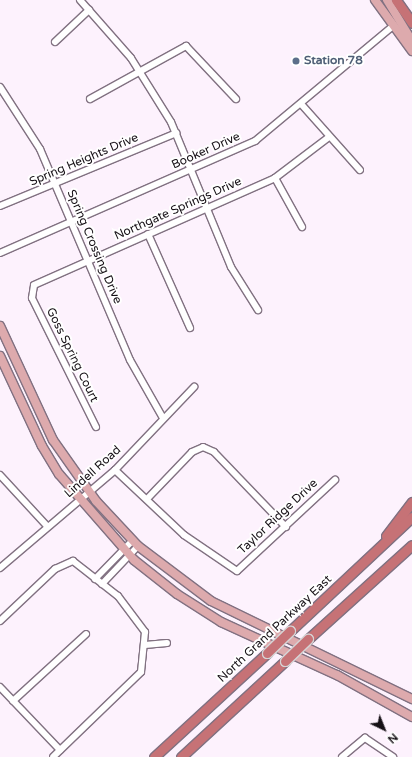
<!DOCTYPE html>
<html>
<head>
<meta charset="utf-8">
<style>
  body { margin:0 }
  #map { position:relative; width:412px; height:757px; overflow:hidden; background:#fdf2fd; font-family:"Varela Round",sans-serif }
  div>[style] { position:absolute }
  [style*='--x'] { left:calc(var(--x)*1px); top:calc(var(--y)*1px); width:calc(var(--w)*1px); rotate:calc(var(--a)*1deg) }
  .roads { filter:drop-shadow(1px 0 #817181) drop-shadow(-1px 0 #817181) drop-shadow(0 1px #817181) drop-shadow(0 -1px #817181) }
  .minor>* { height:6px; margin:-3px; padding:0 3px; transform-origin:3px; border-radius:3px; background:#fff }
  .major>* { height:8px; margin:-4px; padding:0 4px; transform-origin:4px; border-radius:4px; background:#ddaaad }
  .highway>* { height:9px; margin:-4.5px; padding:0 4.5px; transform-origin:4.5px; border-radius:4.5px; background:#c67276 }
  .bridges { filter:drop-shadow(1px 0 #d5d4d5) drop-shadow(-1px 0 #d5d4d5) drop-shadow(0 1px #d5d4d5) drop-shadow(0 -1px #d5d4d5) }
  .highway-bridge>* { height:9px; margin:-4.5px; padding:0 4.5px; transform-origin:4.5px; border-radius:4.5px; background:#c67276 }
  .dots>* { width:11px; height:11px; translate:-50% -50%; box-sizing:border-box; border:2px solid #fff; border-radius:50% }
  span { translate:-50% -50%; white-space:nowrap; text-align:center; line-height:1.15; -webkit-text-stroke:4px #fff; paint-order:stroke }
  .service-label { font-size:12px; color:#4e5e75; font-weight:700 }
  .left { translate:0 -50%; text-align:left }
  .street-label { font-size:12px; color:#161016 }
  .north { position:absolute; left:364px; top:709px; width:40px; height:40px; -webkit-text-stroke:3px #fff; paint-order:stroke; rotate:137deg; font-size:11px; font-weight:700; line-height:16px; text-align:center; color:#161016 }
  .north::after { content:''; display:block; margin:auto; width:14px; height:18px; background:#161016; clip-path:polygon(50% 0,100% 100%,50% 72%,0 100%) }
</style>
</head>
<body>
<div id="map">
  <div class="roads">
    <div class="minor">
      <i style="--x:80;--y:0;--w:77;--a:48.7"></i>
      <i style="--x:131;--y:58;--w:75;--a:58"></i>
      <i style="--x:171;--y:122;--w:157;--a:67.5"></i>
      <i style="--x:231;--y:267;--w:51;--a:57.9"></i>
      <i style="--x:55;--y:42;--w:47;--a:-43.3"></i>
      <i style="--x:0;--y:87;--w:74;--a:57.2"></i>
      <i style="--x:40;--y:149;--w:229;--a:66.9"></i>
      <i style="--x:130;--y:360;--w:67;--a:60.4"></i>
      <i style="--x:90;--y:99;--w:110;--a:-28.9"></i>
      <i style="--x:186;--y:46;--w:73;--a:46.7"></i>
      <i style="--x:302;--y:105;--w:87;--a:48.3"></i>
      <i style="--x:275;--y:178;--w:56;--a:61.1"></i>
      <i style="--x:0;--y:206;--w:191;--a:-22.5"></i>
      <i style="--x:148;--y:234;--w:103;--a:65.9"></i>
      <i style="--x:0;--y:253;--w:279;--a:-23.7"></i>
      <i style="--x:255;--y:141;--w:180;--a:-39.8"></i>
      <i style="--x:96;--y:427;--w:144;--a:-116.4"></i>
      <i style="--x:32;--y:298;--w:13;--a:-81"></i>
      <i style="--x:34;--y:285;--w:264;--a:-23.9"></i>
      <i style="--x:275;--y:178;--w:68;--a:-37.2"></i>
      <i style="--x:115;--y:470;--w:95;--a:43.3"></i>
      <i style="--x:184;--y:535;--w:64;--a:34.2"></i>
      <i style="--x:237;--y:571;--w:134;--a:-42.9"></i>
      <i style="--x:0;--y:475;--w:69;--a:47.3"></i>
      <i style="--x:147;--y:499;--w:65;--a:-46.2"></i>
      <i style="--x:192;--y:452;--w:12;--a:-24"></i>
      <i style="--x:203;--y:447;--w:12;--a:24"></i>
      <i style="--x:214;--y:452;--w:104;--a:46.2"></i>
      <i style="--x:0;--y:568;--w:151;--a:-40.4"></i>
      <i style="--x:115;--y:470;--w:115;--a:-46.4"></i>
      <i style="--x:95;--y:579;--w:54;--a:-45.7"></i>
      <i style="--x:102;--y:584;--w:52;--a:-46.5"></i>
      <i style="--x:0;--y:621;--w:76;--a:-43.4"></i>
      <i style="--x:55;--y:569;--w:20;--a:-24"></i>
      <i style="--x:73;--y:561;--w:57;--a:37.9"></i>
      <i style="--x:118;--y:596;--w:45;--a:53.1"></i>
      <i style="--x:145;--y:632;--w:40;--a:95.7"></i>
      <i style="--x:141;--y:672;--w:122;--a:136"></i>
      <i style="--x:145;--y:645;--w:22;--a:-5"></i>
      <i style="--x:0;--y:687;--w:87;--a:46.4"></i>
      <i style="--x:13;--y:701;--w:99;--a:-42.5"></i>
      <i style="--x:342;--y:757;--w:30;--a:-40"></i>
      <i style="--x:365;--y:738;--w:34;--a:34"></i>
    </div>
    <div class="major">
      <i style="--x:375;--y:0;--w:63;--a:54"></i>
      <i style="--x:387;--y:0;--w:48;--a:58.6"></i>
      <i style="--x:0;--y:326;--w:126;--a:65.1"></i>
      <i style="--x:53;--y:440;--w:75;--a:54.8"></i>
      <i style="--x:96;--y:501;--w:62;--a:47"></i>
      <i style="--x:138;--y:546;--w:91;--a:37"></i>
      <i style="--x:211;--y:601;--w:224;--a:26"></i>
      <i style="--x:0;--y:356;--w:99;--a:65"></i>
      <i style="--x:42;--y:446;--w:33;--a:59"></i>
      <i style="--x:59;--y:474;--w:114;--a:48.9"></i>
      <i style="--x:134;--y:560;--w:55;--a:38.3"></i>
      <i style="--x:177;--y:594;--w:52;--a:32.5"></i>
      <i style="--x:221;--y:622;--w:128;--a:24.6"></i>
      <i style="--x:337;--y:675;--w:86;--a:29.2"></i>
    </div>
    <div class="highway">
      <i style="--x:396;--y:0;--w:28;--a:55"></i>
      <i style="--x:386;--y:536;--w:43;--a:-52.6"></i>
      <i style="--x:290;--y:631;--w:167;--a:-43.1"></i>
      <i style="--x:308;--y:639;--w:140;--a:-42.1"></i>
      <i style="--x:154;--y:757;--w:154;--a:-42.6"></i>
      <i style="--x:181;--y:757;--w:142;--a:-42.7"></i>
    </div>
  </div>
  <div class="bridges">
    <div class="highway-bridge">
      <i style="--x:267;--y:653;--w:32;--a:-44"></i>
      <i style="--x:285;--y:661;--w:32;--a:-44"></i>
    </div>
  </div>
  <div class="dots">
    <i style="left:296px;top:61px;background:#5c6f8a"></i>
  </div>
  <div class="service-label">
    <span class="left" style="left:304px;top:61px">Station 78</span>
  </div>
  <div class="street-label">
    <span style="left:206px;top:151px;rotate:-24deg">Booker Drive</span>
    <span style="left:84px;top:160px;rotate:-23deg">Spring Heights Drive</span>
    <span style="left:178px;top:209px;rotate:-24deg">Northgate Springs Drive</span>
    <span style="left:94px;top:247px;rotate:67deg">Spring Crossing Drive</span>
    <span style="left:72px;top:355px;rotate:64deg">Goss Spring Court</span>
    <span style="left:93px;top:472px;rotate:-42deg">Lindell Road</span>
    <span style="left:278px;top:517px;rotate:-43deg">Taylor Ridge Drive</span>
    <span style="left:275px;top:629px;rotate:-43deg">North Grand Parkway East</span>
  </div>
  <div class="north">N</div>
</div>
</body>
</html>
